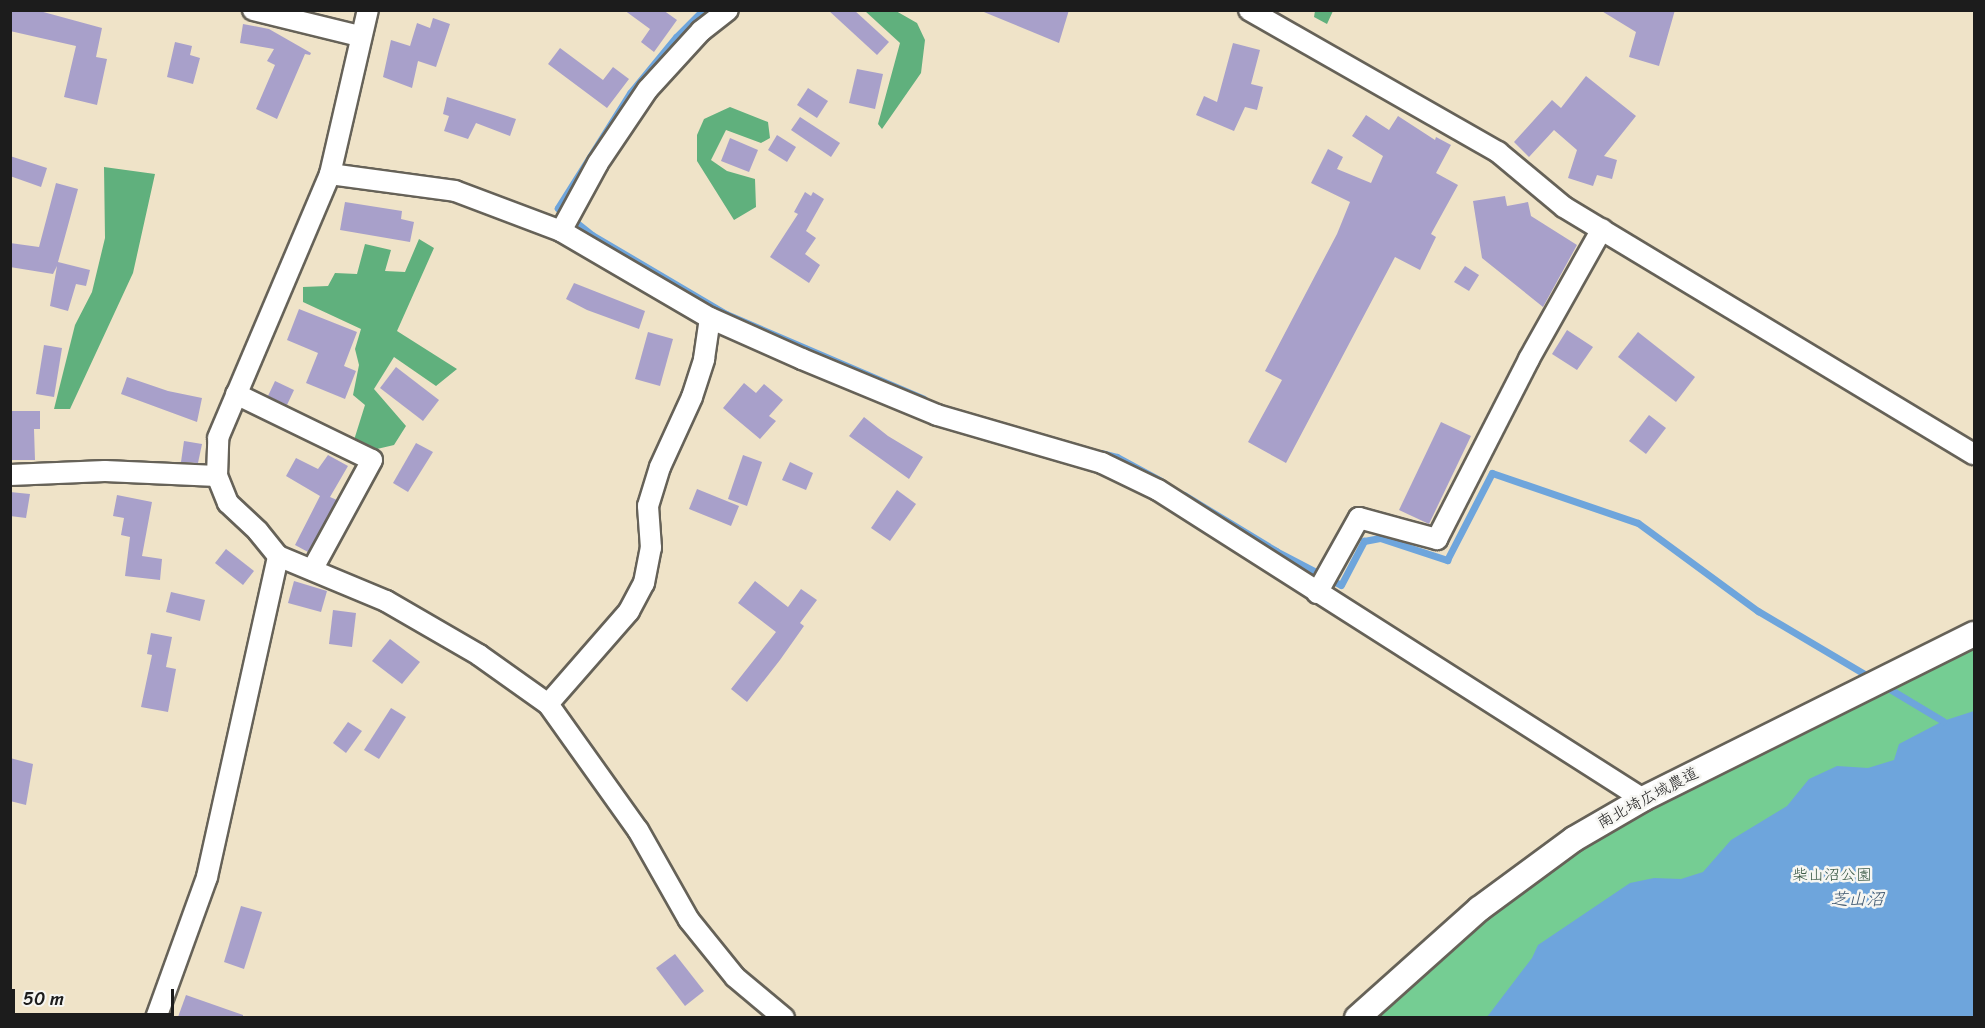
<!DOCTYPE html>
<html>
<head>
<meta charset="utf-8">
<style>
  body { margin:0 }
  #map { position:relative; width:1985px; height:1028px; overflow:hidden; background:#efe3c8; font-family:Sriracha,"Klee One",sans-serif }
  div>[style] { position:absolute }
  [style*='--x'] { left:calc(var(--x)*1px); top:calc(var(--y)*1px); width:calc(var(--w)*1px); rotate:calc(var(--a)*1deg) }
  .green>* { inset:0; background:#75cd93 }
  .forest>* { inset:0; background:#60b07d }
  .water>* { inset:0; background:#6ea5dc }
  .stream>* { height:7px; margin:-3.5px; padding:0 3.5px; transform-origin:3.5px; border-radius:3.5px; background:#6ea5dc }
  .building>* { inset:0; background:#a8a0ca }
  .roads { filter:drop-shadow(2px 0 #666258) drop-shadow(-2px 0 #666258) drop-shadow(0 2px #666258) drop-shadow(0 -2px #666258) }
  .minor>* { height:20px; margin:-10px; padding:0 10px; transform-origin:10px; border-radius:10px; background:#fff }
  .tertiary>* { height:24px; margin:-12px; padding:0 12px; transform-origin:12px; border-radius:12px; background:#fff }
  span { translate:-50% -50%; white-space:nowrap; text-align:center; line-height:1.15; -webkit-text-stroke:5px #f6f6f2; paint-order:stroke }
  .street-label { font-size:16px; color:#1c1c1c }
  .park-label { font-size:16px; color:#3b5a46 }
  .water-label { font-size:18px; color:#415a72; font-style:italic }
  .frame { position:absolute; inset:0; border:12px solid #1c1c1c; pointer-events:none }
  .scale { position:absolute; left:12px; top:989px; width:162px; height:27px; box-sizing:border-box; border:3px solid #1c1c1c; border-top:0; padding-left:8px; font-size:18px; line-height:21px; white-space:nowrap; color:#1c1c1c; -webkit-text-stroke:4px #f6f6f2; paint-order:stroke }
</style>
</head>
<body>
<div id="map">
  <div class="green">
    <i style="clip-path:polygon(1974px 646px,1974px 1017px,1373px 1018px,1536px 875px,1614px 828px)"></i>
  </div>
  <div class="forest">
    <i style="clip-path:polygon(865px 11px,896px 11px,917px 23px,925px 40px,921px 73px,882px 129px,878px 124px,900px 43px)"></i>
    <i style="clip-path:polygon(1315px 11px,1315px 10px,1333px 11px,1327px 24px,1314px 17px)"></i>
    <i style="clip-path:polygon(730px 107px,768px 122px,770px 138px,761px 143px,726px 130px,711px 160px,727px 171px,755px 179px,756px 207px,734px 220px,697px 161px,697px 135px,704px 119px)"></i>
    <i style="clip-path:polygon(104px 167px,155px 174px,133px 273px,70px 409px,54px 409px,75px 325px,92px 292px,105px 238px)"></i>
    <i style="clip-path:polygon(419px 239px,434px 248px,397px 331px,457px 369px,436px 386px,394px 357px,374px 389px,406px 426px,394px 445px,377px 449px,354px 440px,365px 405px,353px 395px,359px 365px,355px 349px,361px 329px,303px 302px,303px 287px,328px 286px,335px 273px,357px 274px,365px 244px,391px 250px,385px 271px,405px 272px)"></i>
  </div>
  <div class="water">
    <i style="clip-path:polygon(1974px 711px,1974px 1017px,1487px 1017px,1532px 958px,1538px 945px,1630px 883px,1654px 878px,1681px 879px,1703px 872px,1731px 840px,1787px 806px,1809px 779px,1837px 766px,1868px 768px,1894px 760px,1899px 744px,1943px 721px)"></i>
  </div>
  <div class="stream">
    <i style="--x:703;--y:10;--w:38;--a:135"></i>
    <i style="--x:676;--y:37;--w:72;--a:129.4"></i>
    <i style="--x:630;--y:93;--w:136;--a:122.1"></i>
    <i style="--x:558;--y:208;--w:43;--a:38.5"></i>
    <i style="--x:592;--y:235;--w:156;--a:30.5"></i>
    <i style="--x:726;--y:314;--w:215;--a:23.2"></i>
    <i style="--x:1101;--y:453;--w:16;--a:14"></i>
    <i style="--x:1117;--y:457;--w:50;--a:28.6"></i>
    <i style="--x:1184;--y:495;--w:108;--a:31.3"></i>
    <i style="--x:1276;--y:551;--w:73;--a:27.6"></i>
    <i style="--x:1341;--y:585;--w:50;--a:-62.4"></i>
    <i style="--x:1364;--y:541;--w:16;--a:-11"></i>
    <i style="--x:1380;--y:538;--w:71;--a:18.2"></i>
    <i style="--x:1447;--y:560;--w:98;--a:-62.7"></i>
    <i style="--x:1492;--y:473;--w:154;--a:18.9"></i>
    <i style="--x:1638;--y:523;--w:149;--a:36.3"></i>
    <i style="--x:1758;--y:611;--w:134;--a:30.6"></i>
    <i style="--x:1883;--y:685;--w:70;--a:31"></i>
  </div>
  <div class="building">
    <i style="clip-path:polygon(10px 10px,36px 10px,102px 28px,96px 57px,107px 59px,97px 105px,64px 97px,76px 46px,10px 31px)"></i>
    <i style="clip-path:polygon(624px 10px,663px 10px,677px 20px,654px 52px,641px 42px,650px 29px)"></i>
    <i style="clip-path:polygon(828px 10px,854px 10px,889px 42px,877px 55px)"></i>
    <i style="clip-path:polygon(979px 10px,1069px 10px,1059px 43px)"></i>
    <i style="clip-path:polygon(1600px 10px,1675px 10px,1659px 66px,1629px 57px,1636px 32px)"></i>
    <i style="clip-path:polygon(433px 18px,450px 24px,436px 67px,418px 61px,412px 88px,383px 77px,391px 40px,410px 46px,417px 23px,430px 28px)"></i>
    <i style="clip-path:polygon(243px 24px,269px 29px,311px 53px,310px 55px,305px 54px,277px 119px,256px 109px,275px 65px,267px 61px,274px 49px,240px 43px)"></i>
    <i style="clip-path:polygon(175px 42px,192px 46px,190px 55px,200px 58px,193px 84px,167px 77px)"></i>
    <i style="clip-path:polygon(1233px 43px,1260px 50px,1251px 84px,1263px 87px,1257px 110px,1245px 107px,1234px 131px,1196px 115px,1204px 96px,1217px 102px)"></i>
    <i style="clip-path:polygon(560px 48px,603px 80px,613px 67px,629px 79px,607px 108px,548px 64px)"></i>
    <i style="clip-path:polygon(857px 69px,883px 74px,875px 109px,849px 103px)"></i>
    <i style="clip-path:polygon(1586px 76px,1636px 116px,1604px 156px,1617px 160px,1612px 179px,1597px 175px,1593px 186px,1568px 178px,1577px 150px,1554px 130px,1529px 157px,1514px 142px,1552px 100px,1561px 108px)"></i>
    <i style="clip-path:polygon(808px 88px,828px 101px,817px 118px,797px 105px)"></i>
    <i style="clip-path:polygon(447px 97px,516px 119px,510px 136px,476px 123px,468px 139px,444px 131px,449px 116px,443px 114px)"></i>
    <i style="clip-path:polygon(1366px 115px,1389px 130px,1398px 116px,1435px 140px,1436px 137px,1451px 145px,1436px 173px,1458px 185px,1431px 234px,1436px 237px,1420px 270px,1395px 257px,1286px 463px,1248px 442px,1282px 380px,1265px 371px,1337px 234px,1350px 202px,1311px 183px,1328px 149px,1343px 157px,1337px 169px,1371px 183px,1383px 156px,1352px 136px)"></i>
    <i style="clip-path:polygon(800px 117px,840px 143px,831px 157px,791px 130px)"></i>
    <i style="clip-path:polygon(777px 135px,796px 147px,787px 162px,768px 150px)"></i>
    <i style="clip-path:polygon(730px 138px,758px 150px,749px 172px,721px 161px)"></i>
    <i style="clip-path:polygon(10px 156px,47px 168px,41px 187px,10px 176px)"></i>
    <i style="clip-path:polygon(56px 183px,78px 189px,58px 262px,90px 270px,86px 286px,76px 284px,68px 311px,50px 306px,57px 266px,53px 274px,10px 267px,10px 243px,39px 247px)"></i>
    <i style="clip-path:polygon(805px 192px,811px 196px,813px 192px,824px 199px,806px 231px,816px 238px,805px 254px,820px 265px,809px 283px,770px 257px,798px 214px,794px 212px)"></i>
    <i style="clip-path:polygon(1505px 196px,1507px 206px,1528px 202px,1531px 216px,1577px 245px,1543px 307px,1482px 258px,1473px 201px)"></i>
    <i style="clip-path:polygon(345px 202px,402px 211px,401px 219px,414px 222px,410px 242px,340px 230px)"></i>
    <i style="clip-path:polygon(1465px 266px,1479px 275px,1469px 291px,1454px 282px)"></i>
    <i style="clip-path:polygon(574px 283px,645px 311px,639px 329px,587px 310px,566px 299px)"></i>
    <i style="clip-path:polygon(299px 309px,357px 332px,344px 366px,356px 371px,345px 399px,306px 383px,318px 353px,287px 340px)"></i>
    <i style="clip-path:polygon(1567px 330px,1593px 347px,1577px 370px,1552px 354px)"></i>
    <i style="clip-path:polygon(648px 332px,673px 339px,660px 386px,635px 379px)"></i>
    <i style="clip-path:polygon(1638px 332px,1695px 377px,1676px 402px,1618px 357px)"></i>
    <i style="clip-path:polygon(44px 345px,62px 348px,54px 397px,36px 394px)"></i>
    <i style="clip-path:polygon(396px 367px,439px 400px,423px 421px,380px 388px)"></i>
    <i style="clip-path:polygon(127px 377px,168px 391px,202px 398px,197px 422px,121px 394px)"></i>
    <i style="clip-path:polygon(275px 381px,294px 390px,287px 405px,268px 396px)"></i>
    <i style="clip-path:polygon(744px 383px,756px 393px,764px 384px,783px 400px,769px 416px,776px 421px,760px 439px,723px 408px)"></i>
    <i style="clip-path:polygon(10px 411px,40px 411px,40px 429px,34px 429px,35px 460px,10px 460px)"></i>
    <i style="clip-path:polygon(1649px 415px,1666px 428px,1646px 454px,1629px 441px)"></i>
    <i style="clip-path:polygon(864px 417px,888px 436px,923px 457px,909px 479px,849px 436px)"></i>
    <i style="clip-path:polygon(1441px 422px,1471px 436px,1429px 524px,1399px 510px)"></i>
    <i style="clip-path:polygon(184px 441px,202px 444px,198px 463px,181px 462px)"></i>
    <i style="clip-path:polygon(416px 443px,433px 452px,408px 492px,393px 483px)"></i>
    <i style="clip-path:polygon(328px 455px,348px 466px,330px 497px,337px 500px,308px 552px,295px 545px,320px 496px,286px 476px,296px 458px,318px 469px)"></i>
    <i style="clip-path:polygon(743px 455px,762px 462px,747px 506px,728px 499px)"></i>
    <i style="clip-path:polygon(790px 462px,813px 473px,806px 490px,782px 480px)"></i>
    <i style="clip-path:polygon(697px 489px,739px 506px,731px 526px,689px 509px)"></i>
    <i style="clip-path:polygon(897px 490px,916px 504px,890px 541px,871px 528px)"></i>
    <i style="clip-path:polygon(10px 492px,30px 494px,26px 518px,10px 516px)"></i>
    <i style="clip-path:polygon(117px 495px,152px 502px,142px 556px,162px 559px,160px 580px,125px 576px,130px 537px,121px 535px,124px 518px,113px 516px)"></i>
    <i style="clip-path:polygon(226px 549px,254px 571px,243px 585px,215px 563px)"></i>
    <i style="clip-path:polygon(294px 581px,327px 591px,321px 612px,288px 603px)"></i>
    <i style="clip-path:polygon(755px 581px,788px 607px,801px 589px,817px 600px,800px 623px,804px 626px,780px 660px,747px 702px,731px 689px,776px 632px,738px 603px)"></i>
    <i style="clip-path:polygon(171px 592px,205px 600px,200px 621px,166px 612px)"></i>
    <i style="clip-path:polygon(333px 610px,356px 613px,352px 647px,329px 644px)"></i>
    <i style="clip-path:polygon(151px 633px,172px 637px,166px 667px,176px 669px,168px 712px,141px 707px,152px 655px,147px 654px)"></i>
    <i style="clip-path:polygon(390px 639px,420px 662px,402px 684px,372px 661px)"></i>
    <i style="clip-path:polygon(391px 708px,406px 717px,379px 759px,364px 750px)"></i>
    <i style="clip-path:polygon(348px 722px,362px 731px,346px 753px,333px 743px)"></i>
    <i style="clip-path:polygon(10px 758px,33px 764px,26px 805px,10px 801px)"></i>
    <i style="clip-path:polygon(241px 906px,262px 912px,244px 969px,224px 962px)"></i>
    <i style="clip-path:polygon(675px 954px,704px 991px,685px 1006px,656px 968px)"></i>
    <i style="clip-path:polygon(186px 995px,243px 1015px,243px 1017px,178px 1017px)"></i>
  </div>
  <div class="roads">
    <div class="minor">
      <i style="--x:253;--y:10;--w:110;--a:13.7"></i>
      <i style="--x:1249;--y:10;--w:287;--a:29.7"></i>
      <i style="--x:1498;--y:152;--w:86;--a:39.8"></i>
      <i style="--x:1564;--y:207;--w:479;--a:31.1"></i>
      <i style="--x:330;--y:174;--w:126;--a:7.7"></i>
      <i style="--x:455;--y:191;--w:113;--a:20.7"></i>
      <i style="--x:561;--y:231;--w:173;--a:30.3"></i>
      <i style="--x:710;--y:318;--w:101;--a:24"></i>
      <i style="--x:802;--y:359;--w:146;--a:22.5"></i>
      <i style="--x:937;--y:415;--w:172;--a:16.2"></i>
      <i style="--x:1102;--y:463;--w:62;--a:25.7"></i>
      <i style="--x:1158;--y:490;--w:575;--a:32.5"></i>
      <i style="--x:561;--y:231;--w:77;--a:-61.4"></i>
      <i style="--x:598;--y:163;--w:89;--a:-56"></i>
      <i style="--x:648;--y:89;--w:79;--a:-47.6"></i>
      <i style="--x:701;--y:31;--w:34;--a:-38"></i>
      <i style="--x:236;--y:394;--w:151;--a:25.9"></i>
      <i style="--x:372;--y:460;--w:125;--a:118.6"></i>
      <i style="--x:10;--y:475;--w:95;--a:-2.4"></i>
      <i style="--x:105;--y:471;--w:112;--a:2.6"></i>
      <i style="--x:278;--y:556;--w:117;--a:22.6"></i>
      <i style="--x:386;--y:601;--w:108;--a:30.1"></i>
      <i style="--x:479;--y:655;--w:85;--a:35.4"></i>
      <i style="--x:548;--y:704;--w:155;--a:54.5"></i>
      <i style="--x:638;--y:830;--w:103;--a:60.5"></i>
      <i style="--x:689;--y:920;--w:73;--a:51.1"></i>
      <i style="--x:735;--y:977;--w:64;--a:39.9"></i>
      <i style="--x:1317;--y:593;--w:86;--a:-60.8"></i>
      <i style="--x:1359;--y:518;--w:81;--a:15.1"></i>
      <i style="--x:1437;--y:539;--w:202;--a:-62.9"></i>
      <i style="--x:1529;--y:359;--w:149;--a:-60.7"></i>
      <i style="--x:548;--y:704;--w:123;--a:-48.9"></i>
      <i style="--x:629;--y:611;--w:32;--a:-62"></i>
      <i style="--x:644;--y:583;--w:36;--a:-79"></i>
      <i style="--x:651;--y:548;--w:42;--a:-94.1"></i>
      <i style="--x:648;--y:506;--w:41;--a:-72.9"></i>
      <i style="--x:660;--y:467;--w:77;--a:-65.4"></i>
      <i style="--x:692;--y:397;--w:40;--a:-72"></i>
      <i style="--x:704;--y:359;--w:41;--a:-81.7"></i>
      <i style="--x:156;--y:1018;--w:150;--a:-70.1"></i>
      <i style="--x:207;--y:877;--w:329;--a:-77.5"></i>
      <i style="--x:278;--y:556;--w:32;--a:-129"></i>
      <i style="--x:258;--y:531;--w:41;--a:-137"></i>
      <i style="--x:228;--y:503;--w:29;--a:-112"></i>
      <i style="--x:217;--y:476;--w:38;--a:-88"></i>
      <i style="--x:218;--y:438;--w:287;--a:-67"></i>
      <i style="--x:330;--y:174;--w:168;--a:-77"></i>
    </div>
    <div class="tertiary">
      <i style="--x:1357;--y:1018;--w:164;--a:-41.8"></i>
      <i style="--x:1479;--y:909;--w:118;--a:-36.4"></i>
      <i style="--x:1574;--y:839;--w:80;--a:-30.1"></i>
      <i style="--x:1643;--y:799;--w:370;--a:-26.5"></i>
    </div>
  </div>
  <div class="street-label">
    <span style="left:1648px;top:798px;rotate:-28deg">南北埼広域農道</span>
  </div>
  <div class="park-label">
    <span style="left:1832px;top:875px">柴山沼公園</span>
  </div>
  <div class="water-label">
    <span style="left:1857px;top:899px">芝山沼</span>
  </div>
  <div class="frame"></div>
  <div class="scale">50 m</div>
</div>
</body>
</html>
